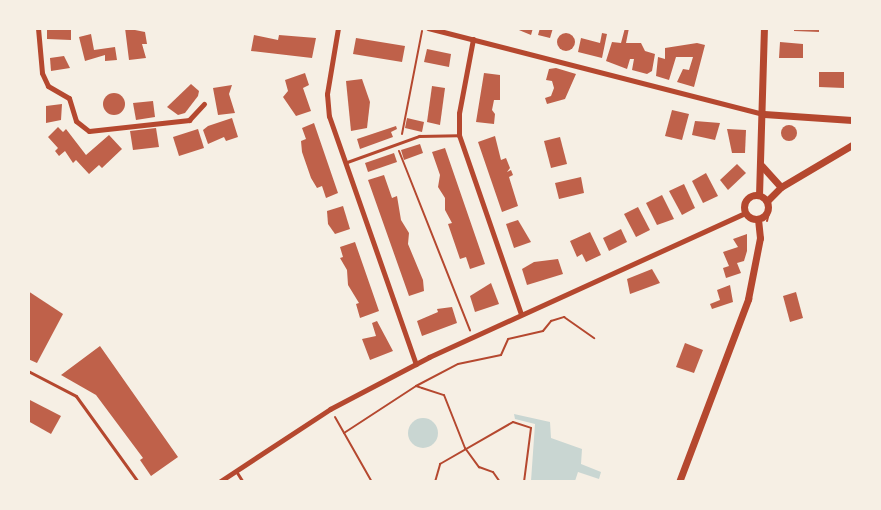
<!DOCTYPE html>
<html>
<head>
<meta charset="utf-8">
<style>
  body { margin:0 }
  #map { position:relative; width:881px; height:510px; overflow:hidden; background:#f6efe4; font-family:Manrope,sans-serif }
  div>[style] { position:absolute }
  [style*='--x'] { left:calc(var(--x)*1px); top:calc(var(--y)*1px); width:calc(var(--w)*1px); rotate:calc(var(--a)*1deg) }
  .water>* { inset:0; background:#c9d6d2 }
  .round { border-radius:50% }
  .building>* { inset:0; background:#bf614a }
  .path>* { height:2px; margin:-1px; padding:0 1px; transform-origin:1px; border-radius:1px; background:#b5482f }
  .service>* { height:3px; margin:-1.5px; padding:0 1.5px; transform-origin:1.5px; border-radius:1.5px; background:#b5482f }
  .minor>* { height:5px; margin:-2.5px; padding:0 2.5px; transform-origin:2.5px; border-radius:2.5px; background:#b5482f }
  .tertiary>* { height:7px; margin:-3.5px; padding:0 3.5px; transform-origin:3.5px; border-radius:3.5px; background:#b5482f }
  .tertiary>.ring { margin:-3.5px; padding:0; box-sizing:content-box; background:none; border:7px solid #b5482f; border-radius:50% }
  span { translate:-50% -50%; white-space:nowrap; text-align:center; line-height:1.15; -webkit-text-stroke:6px #f6efe4; paint-order:stroke }
  .frame { position:absolute; inset:0; border:30px solid #f6efe4; pointer-events:none }
</style>
</head>
<body>
<div id="map">
  <div class="water">
    <i style="clip-path:polygon(514px 414px,550px 422px,551px 438px,582px 449px,581px 464px,601px 472px,599px 479px,578px 472px,575px 481px,531px 481px,535px 424px,515px 419px)"></i>
    <i class="round" style="left:408px;top:418px;width:30px;height:30px"></i>
  </div>
  <div class="building">
    <i style="clip-path:polygon(47px 28px,71px 28px,71px 40px,47px 39px)"></i>
    <i style="clip-path:polygon(125px 28px,145px 32px,147px 44px,142px 44px,146px 58px,129px 60px)"></i>
    <i style="clip-path:polygon(514px 28px,533px 28px,531px 35px)"></i>
    <i style="clip-path:polygon(540px 28px,553px 28px,550px 38px,538px 35px)"></i>
    <i style="clip-path:polygon(625px 28px,629px 28px,626px 43px,641px 43px,645px 51px,655px 54px,652px 71px,647px 74px,632px 70px,634px 59px,630px 59px,627px 69px,606px 61px,612px 42px,621px 43px)"></i>
    <i style="clip-path:polygon(794px 28px,819px 28px,819px 32px,794px 31px)"></i>
    <i class="round" style="left:557px;top:33px;width:18px;height:18px"></i>
    <i style="clip-path:polygon(602px 33px,607px 34px,602px 58px,578px 52px,581px 38px,600px 43px)"></i>
    <i style="clip-path:polygon(91px 34px,94px 50px,115px 47px,117px 60px,105px 61px,105px 55px,85px 61px,79px 37px)"></i>
    <i style="clip-path:polygon(254px 35px,278px 40px,279px 35px,316px 38px,312px 58px,251px 51px)"></i>
    <i style="clip-path:polygon(356px 38px,405px 46px,402px 62px,353px 54px)"></i>
    <i style="clip-path:polygon(780px 42px,803px 44px,803px 58px,779px 58px)"></i>
    <i style="clip-path:polygon(697px 43px,705px 45px,694px 87px,677px 82px,683px 69px,689px 70px,693px 57px,676px 57px,669px 80px,656px 76px,658px 57px,665px 59px,665px 48px)"></i>
    <i style="clip-path:polygon(427px 49px,451px 54px,449px 67px,424px 62px)"></i>
    <i style="clip-path:polygon(64px 56px,70px 68px,51px 71px,50px 58px)"></i>
    <i style="clip-path:polygon(556px 68px,576px 74px,565px 99px,547px 104px,545px 98px,551px 96px,554px 88px,552px 81px,546px 80px,549px 69px)"></i>
    <i style="clip-path:polygon(819px 72px,844px 72px,844px 88px,819px 87px)"></i>
    <i style="clip-path:polygon(305px 73px,309px 85px,303px 88px,311px 111px,296px 116px,283px 97px,288px 91px,285px 80px)"></i>
    <i style="clip-path:polygon(484px 73px,500px 75px,500px 100px,494px 100px,492px 110px,495px 114px,494px 124px,476px 122px)"></i>
    <i style="clip-path:polygon(362px 79px,370px 102px,367px 128px,351px 131px,346px 81px)"></i>
    <i style="clip-path:polygon(191px 84px,199px 91px,198px 96px,185px 113px,178px 115px,167px 107px)"></i>
    <i style="clip-path:polygon(232px 85px,229px 94px,235px 113px,218px 115px,213px 88px)"></i>
    <i style="clip-path:polygon(432px 86px,445px 88px,440px 125px,427px 122px)"></i>
    <i class="round" style="left:103px;top:93px;width:22px;height:22px"></i>
    <i style="clip-path:polygon(153px 101px,155px 117px,136px 120px,133px 103px)"></i>
    <i style="clip-path:polygon(62px 104px,61px 120px,46px 123px,46px 106px)"></i>
    <i style="clip-path:polygon(672px 110px,689px 114px,682px 140px,665px 136px)"></i>
    <i style="clip-path:polygon(232px 118px,238px 137px,226px 141px,224px 137px,208px 144px,203px 130px,208px 126px)"></i>
    <i style="clip-path:polygon(407px 118px,424px 122px,422px 132px,405px 128px)"></i>
    <i style="clip-path:polygon(695px 121px,720px 123px,715px 140px,692px 135px)"></i>
    <i style="clip-path:polygon(314px 123px,338px 193px,326px 198px,322px 186px,317px 188px,311px 178px,302px 152px,301px 141px,306px 139px,302px 128px)"></i>
    <i class="round" style="left:781px;top:125px;width:16px;height:16px"></i>
    <i style="clip-path:polygon(396px 126px,397px 129px,391px 132px,393px 137px,360px 149px,357px 139px)"></i>
    <i style="clip-path:polygon(58px 127px,63px 132px,66px 129px,86px 155px,109px 135px,122px 149px,102px 168px,99px 165px,89px 174px,76px 160px,73px 163px,65px 151px,59px 156px,55px 151px,58px 148px,48px 137px)"></i>
    <i style="clip-path:polygon(156px 128px,159px 147px,133px 150px,130px 131px)"></i>
    <i style="clip-path:polygon(198px 129px,204px 148px,179px 156px,173px 137px)"></i>
    <i style="clip-path:polygon(727px 129px,746px 130px,745px 153px,732px 153px)"></i>
    <i style="clip-path:polygon(495px 136px,501px 160px,506px 158px,510px 168px,507px 172px,511px 170px,513px 175px,509px 177px,518px 206px,502px 212px,478px 142px)"></i>
    <i style="clip-path:polygon(560px 137px,567px 164px,551px 168px,544px 141px)"></i>
    <i style="clip-path:polygon(420px 144px,423px 153px,404px 160px,401px 150px)"></i>
    <i style="clip-path:polygon(445px 148px,485px 264px,470px 269px,466px 257px,460px 259px,448px 224px,452px 223px,445px 210px,445px 198px,438px 187px,440px 175px,432px 152px)"></i>
    <i style="clip-path:polygon(394px 153px,397px 162px,368px 172px,365px 163px)"></i>
    <i style="clip-path:polygon(737px 164px,746px 173px,728px 190px,720px 180px)"></i>
    <i style="clip-path:polygon(706px 173px,718px 196px,703px 203px,692px 181px)"></i>
    <i style="clip-path:polygon(384px 175px,392px 198px,397px 196px,401px 220px,409px 233px,408px 244px,423px 280px,424px 291px,409px 296px,368px 180px)"></i>
    <i style="clip-path:polygon(581px 177px,584px 193px,559px 199px,555px 183px)"></i>
    <i style="clip-path:polygon(684px 184px,695px 208px,682px 215px,669px 191px)"></i>
    <i style="clip-path:polygon(662px 195px,674px 219px,657px 225px,646px 203px)"></i>
    <i style="clip-path:polygon(343px 206px,350px 229px,335px 234px,328px 224px,327px 211px)"></i>
    <i style="clip-path:polygon(638px 207px,650px 230px,636px 237px,624px 214px)"></i>
    <i style="clip-path:polygon(518px 220px,531px 242px,514px 248px,506px 224px)"></i>
    <i style="clip-path:polygon(621px 229px,627px 242px,609px 251px,603px 238px)"></i>
    <i style="clip-path:polygon(590px 232px,601px 255px,586px 262px,582px 254px,577px 257px,570px 241px)"></i>
    <i style="clip-path:polygon(747px 234px,747px 251px,744px 261px,737px 263px,741px 273px,726px 278px,723px 268px,729px 266px,723px 252px,738px 247px,733px 239px)"></i>
    <i style="clip-path:polygon(355px 242px,379px 311px,360px 318px,356px 304px,359px 303px,348px 285px,347px 270px,340px 258px,343px 257px,340px 247px)"></i>
    <i style="clip-path:polygon(558px 259px,563px 274px,527px 285px,522px 269px,534px 262px)"></i>
    <i style="clip-path:polygon(652px 269px,660px 283px,630px 294px,627px 279px)"></i>
    <i style="clip-path:polygon(491px 283px,499px 304px,475px 312px,470px 296px)"></i>
    <i style="clip-path:polygon(730px 285px,733px 302px,712px 309px,710px 304px,720px 300px,717px 290px)"></i>
    <i style="clip-path:polygon(28px 291px,63px 314px,37px 363px,28px 359px)"></i>
    <i style="clip-path:polygon(796px 292px,803px 318px,790px 322px,783px 296px)"></i>
    <i style="clip-path:polygon(452px 307px,457px 323px,422px 336px,417px 321px,438px 312px,437px 309px)"></i>
    <i style="clip-path:polygon(377px 321px,393px 351px,370px 360px,362px 339px,376px 336px,372px 323px)"></i>
    <i style="clip-path:polygon(685px 343px,703px 350px,694px 373px,676px 367px)"></i>
    <i style="clip-path:polygon(100px 346px,178px 457px,151px 476px,140px 460px,143px 458px,96px 395px,61px 375px)"></i>
    <i style="clip-path:polygon(28px 399px,61px 416px,51px 434px,28px 421px)"></i>
  </div>
  <div class="path">
    <i style="--x:402;--y:134;--w:105;--a:-79"></i>
    <i style="--x:399;--y:151;--w:193;--a:68.4"></i>
    <i style="--x:767;--y:221;--w:12;--a:-76"></i>
    <i style="--x:416;--y:386;--w:47;--a:-27.6"></i>
    <i style="--x:458;--y:364;--w:44;--a:-11.8"></i>
    <i style="--x:501;--y:355;--w:17;--a:-66"></i>
    <i style="--x:508;--y:339;--w:36;--a:-13"></i>
    <i style="--x:543;--y:331;--w:13;--a:-51"></i>
    <i style="--x:551;--y:321;--w:14;--a:-17"></i>
    <i style="--x:564;--y:317;--w:37;--a:35"></i>
    <i style="--x:335;--y:417;--w:75;--a:60.4"></i>
    <i style="--x:344;--y:433;--w:86;--a:-33.1"></i>
    <i style="--x:416;--y:386;--w:6;--a:18"></i>
    <i style="--x:422;--y:388;--w:23;--a:18"></i>
    <i style="--x:444;--y:395;--w:57;--a:68.4"></i>
    <i style="--x:465;--y:448;--w:24;--a:54"></i>
    <i style="--x:479;--y:467;--w:15;--a:20"></i>
    <i style="--x:493;--y:472;--w:12;--a:55"></i>
    <i style="--x:435;--y:482;--w:19;--a:-74"></i>
    <i style="--x:440;--y:464;--w:84;--a:-29.9"></i>
    <i style="--x:513;--y:422;--w:19;--a:18"></i>
    <i style="--x:531;--y:428;--w:54;--a:97.4"></i>
  </div>
  <div class="service">
    <i style="--x:347;--y:162;--w:77;--a:-19.9"></i>
    <i style="--x:419;--y:136;--w:39;--a:-1"></i>
    <i style="--x:28;--y:371;--w:54;--a:27.5"></i>
    <i style="--x:76;--y:396;--w:106;--a:54.2"></i>
    <i style="--x:236;--y:471;--w:13;--a:58"></i>
  </div>
  <div class="minor">
    <i style="--x:38;--y:28;--w:45;--a:84.9"></i>
    <i style="--x:42;--y:73;--w:14;--a:65"></i>
    <i style="--x:48;--y:86;--w:24;--a:30"></i>
    <i style="--x:69;--y:98;--w:24;--a:73"></i>
    <i style="--x:76;--y:121;--w:16;--a:38"></i>
    <i style="--x:89;--y:131;--w:101;--a:-6.3"></i>
    <i style="--x:189;--y:120;--w:22;--a:-47"></i>
    <i style="--x:338;--y:28;--w:67;--a:99.5"></i>
    <i style="--x:327;--y:94;--w:22;--a:85"></i>
    <i style="--x:329;--y:116;--w:263;--a:70.7"></i>
    <i style="--x:428;--y:28;--w:347;--a:14.4"></i>
    <i style="--x:473;--y:39;--w:75;--a:100.7"></i>
    <i style="--x:459;--y:113;--w:22;--a:90"></i>
    <i style="--x:459;--y:135;--w:189;--a:70.9"></i>
    <i style="--x:219;--y:482;--w:133;--a:-33.3"></i>
    <i style="--x:330;--y:409;--w:112;--a:-27.7"></i>
    <i style="--x:429;--y:357;--w:347;--a:-24.5"></i>
  </div>
  <div class="tertiary">
    <i style="--x:764;--y:114;--w:88;--a:3.9"></i>
    <i style="--x:762;--y:166;--w:28;--a:48"></i>
    <i class="ring" style="left:744px;top:195px;width:17px;height:17px"></i>
    <i style="--x:759;--y:195;--w:167;--a:-88.3"></i>
    <i style="--x:767;--y:201;--w:20;--a:-45"></i>
    <i style="--x:781;--y:187;--w:82;--a:-30.6"></i>
    <i style="--x:679;--y:482;--w:196;--a:-69.3"></i>
    <i style="--x:748;--y:299;--w:62;--a:-78.9"></i>
    <i style="--x:760;--y:238;--w:19;--a:-96"></i>
  </div>
  <div class="frame"></div>
</div>
</body>
</html>
